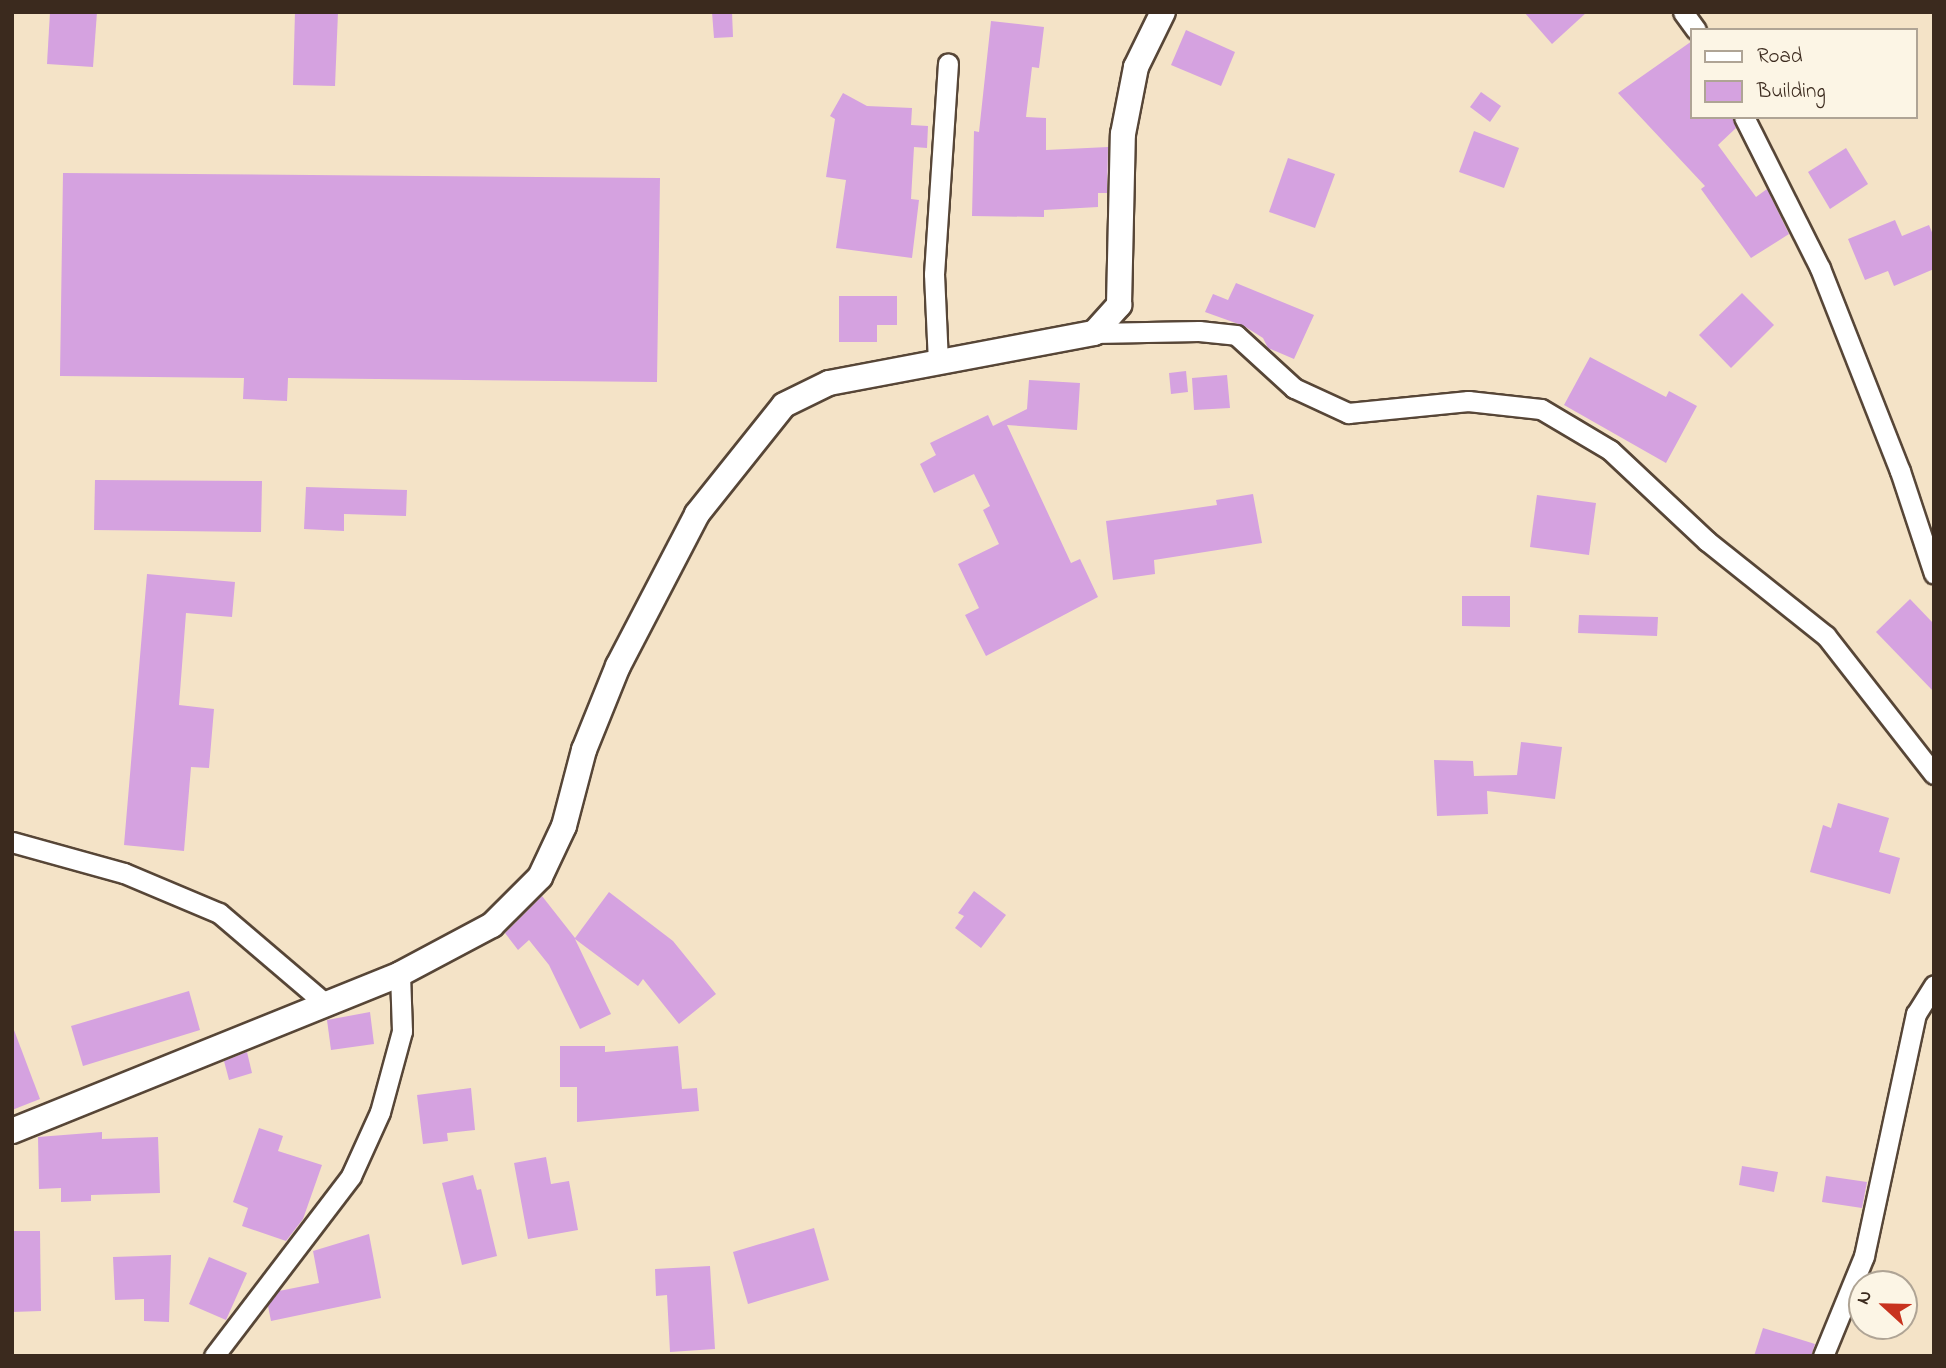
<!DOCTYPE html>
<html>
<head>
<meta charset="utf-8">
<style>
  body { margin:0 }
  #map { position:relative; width:1946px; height:1368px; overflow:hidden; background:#f4e3c7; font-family:"Indie Flower",sans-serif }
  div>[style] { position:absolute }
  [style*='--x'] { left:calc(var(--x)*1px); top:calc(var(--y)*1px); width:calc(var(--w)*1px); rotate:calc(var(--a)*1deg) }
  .building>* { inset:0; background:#d5a2e0 }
  .roads { filter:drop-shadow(2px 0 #574637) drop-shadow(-2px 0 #574637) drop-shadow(0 2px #574637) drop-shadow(0 -2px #574637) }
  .minor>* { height:19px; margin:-9.5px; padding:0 9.5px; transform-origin:9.5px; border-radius:9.5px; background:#fff }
  .tertiary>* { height:24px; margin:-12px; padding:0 12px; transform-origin:12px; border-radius:12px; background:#fff }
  span { translate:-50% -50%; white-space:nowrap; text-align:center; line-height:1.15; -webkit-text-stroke:5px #fcf5e5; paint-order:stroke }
  .frame { position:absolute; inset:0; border:14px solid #3b2a1e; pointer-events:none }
  .legend { position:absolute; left:1690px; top:28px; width:228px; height:91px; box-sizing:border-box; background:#fcf5e5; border:2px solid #afa495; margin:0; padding:9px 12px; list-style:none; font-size:21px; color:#3b2a1e }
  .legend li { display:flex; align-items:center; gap:14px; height:35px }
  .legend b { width:35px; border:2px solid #afa495 }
  .north { position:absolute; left:1848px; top:1270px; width:70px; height:70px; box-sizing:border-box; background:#fcf5e5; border:2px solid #afa495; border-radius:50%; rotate:292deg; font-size:19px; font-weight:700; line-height:28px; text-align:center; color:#3b2a1e }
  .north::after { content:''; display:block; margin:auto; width:24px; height:32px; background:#c8321e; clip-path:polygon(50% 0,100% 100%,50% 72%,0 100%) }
</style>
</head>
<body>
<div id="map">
  <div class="building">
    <i style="clip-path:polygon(50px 12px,97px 12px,93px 67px,47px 64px)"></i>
    <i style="clip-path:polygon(295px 12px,338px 12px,335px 86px,293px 85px)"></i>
    <i style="clip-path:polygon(712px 12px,732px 12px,733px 37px,714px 38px)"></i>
    <i style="clip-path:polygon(1524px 12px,1587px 12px,1552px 44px)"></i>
    <i style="clip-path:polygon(991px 21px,1044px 27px,1039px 68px,1032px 67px,1026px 117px,1046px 118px,1046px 150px,1108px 147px,1107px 193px,1098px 193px,1098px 207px,1044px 210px,1044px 217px,972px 216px,974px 131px,979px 132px)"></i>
    <i style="clip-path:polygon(1186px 30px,1235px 52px,1221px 86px,1171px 65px)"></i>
    <i style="clip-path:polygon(1692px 41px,1692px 117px,1732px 117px,1736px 128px,1718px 145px,1756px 197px,1767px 189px,1789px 234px,1751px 258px,1701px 189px,1705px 186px,1618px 93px)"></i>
    <i style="clip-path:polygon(1481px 92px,1501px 106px,1490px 122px,1470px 107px)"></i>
    <i style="clip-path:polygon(843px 93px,867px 106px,912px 108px,911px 125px,928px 126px,927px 148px,914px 147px,911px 199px,919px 200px,912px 258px,836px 248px,846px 180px,826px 177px,835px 119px,830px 116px)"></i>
    <i style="clip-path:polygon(1474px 131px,1519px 148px,1504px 188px,1459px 172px)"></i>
    <i style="clip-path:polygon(1846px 148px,1868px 184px,1830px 209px,1808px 172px)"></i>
    <i style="clip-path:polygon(1288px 158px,1335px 174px,1315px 228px,1269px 212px)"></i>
    <i style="clip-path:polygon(63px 173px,660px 178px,657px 382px,288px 378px,287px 401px,243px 399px,244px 378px,60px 376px)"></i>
    <i style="clip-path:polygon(1895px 220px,1902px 236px,1929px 225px,1934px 237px,1934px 269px,1894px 286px,1888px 271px,1865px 280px,1848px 239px)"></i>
    <i style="clip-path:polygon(1236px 283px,1314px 315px,1294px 359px,1268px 348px,1263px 338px,1244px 326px,1205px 312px,1213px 294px,1228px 300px)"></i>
    <i style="clip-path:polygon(1742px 293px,1774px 325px,1731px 368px,1699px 335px)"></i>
    <i style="clip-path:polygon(839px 296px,897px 296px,897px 325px,877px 325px,877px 342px,839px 342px)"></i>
    <i style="clip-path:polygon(1590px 357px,1666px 397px,1669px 391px,1697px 406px,1666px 463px,1564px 405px)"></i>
    <i style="clip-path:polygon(1186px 371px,1188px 392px,1171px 394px,1169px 373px)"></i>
    <i style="clip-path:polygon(1227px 375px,1230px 408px,1194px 410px,1192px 378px)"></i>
    <i style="clip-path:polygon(1029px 380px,1080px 383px,1077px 430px,1007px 425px,1071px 563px,1080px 559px,1098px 597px,986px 656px,965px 615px,979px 608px,958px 564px,999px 544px,983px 510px,990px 506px,974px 474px,934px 493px,920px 464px,936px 455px,930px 443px,988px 415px,993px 426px,1027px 409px)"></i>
    <i style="clip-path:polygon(95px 480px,262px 481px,261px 532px,94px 530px)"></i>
    <i style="clip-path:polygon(306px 487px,407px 490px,406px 516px,344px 514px,344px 531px,304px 529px)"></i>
    <i style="clip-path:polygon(1253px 494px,1262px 543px,1154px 560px,1155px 574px,1113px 580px,1106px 521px,1217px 505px,1216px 500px)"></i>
    <i style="clip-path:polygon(1537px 495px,1596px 503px,1589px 555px,1530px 547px)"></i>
    <i style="clip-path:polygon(147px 574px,235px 582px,232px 617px,186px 613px,179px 705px,214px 709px,209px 768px,191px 767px,184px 851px,124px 845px)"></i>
    <i style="clip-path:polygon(1462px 596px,1510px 596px,1510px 627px,1462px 626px)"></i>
    <i style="clip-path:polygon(1910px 599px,1934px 624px,1934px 692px,1876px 632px)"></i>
    <i style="clip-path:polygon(1579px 615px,1658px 617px,1657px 636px,1578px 633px)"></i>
    <i style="clip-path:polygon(1521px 742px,1562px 747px,1555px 799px,1487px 791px,1488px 814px,1437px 816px,1434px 760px,1473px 761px,1474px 776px,1517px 775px)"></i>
    <i style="clip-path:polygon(1838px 803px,1889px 818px,1879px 852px,1900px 858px,1890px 894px,1810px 872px,1823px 825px,1831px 828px)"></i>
    <i style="clip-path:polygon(974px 891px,1006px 915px,981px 948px,955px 928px,964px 916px,958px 913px)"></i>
    <i style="clip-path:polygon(609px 892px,673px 941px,716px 994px,679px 1024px,643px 979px,638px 986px,575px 939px,611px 1014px,580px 1029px,549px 965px,529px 940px,518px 950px,505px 933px,542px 896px,575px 938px)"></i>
    <i style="clip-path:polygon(189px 991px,200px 1030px,83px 1066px,71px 1026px)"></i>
    <i style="clip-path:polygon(370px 1012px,374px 1044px,331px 1050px,327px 1020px)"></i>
    <i style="clip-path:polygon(14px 1030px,40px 1099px,12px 1110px,12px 1031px)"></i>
    <i style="clip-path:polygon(560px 1046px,605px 1046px,605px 1052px,678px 1046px,682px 1089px,697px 1088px,699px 1111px,577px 1122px,577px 1087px,560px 1087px)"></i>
    <i style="clip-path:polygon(247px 1052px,252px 1073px,229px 1080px,224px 1061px)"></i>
    <i style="clip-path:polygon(471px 1088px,475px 1130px,447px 1133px,448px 1141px,423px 1144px,417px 1095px)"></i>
    <i style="clip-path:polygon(259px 1128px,283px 1136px,278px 1151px,322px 1165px,303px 1219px,286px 1241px,242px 1226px,248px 1208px,233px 1202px)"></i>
    <i style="clip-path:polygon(102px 1132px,102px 1139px,158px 1137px,160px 1193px,91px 1195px,91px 1201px,61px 1202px,61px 1188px,39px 1189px,38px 1137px)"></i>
    <i style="clip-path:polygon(546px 1157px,551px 1184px,569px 1181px,578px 1230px,528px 1239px,514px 1163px)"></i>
    <i style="clip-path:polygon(1742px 1166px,1778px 1172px,1774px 1192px,1739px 1185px)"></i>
    <i style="clip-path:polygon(473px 1175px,477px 1190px,481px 1189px,497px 1256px,462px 1265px,442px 1183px)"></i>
    <i style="clip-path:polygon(1826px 1176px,1867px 1182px,1862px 1208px,1822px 1202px)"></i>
    <i style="clip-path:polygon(814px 1228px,829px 1280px,748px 1304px,733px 1252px)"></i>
    <i style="clip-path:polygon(12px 1231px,40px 1231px,41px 1311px,12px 1312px)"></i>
    <i style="clip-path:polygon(369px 1234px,381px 1298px,271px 1321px,268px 1306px,279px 1291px,319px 1283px,313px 1251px)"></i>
    <i style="clip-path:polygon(171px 1255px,169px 1322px,144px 1321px,144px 1299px,115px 1300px,113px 1257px)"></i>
    <i style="clip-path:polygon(209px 1257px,247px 1273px,226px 1320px,189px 1304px)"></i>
    <i style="clip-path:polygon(710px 1266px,715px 1349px,670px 1352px,667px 1295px,656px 1296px,655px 1269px)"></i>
    <i style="clip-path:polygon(1763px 1328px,1815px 1344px,1811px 1356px,1754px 1356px)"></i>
  </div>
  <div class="roads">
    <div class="minor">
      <i style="--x:1683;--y:12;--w:22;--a:54"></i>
      <i style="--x:1744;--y:117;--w:169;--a:63.3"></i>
      <i style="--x:1820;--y:268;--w:218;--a:68.5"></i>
      <i style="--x:1900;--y:471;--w:108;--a:71.7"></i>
      <i style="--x:1094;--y:333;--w:105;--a:-1.1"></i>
      <i style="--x:1199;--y:331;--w:37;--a:6"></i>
      <i style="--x:1236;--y:335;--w:79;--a:42.4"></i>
      <i style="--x:1294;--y:388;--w:60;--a:24.8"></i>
      <i style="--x:1348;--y:413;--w:121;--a:-5.7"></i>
      <i style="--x:1468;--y:401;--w:73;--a:6.3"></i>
      <i style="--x:1541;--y:409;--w:80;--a:30.7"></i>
      <i style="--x:1610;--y:450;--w:133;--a:43.2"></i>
      <i style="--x:1707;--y:541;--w:152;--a:38.6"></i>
      <i style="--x:1826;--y:636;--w:175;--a:52"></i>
      <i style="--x:938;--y:362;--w:88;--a:-92.6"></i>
      <i style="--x:934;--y:274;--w:211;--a:-86.2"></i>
      <i style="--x:12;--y:842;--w:116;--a:15.5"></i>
      <i style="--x:124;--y:873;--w:103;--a:22.8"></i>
      <i style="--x:219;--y:913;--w:140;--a:40.4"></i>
      <i style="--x:214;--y:1356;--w:226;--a:-52.7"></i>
      <i style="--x:351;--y:1176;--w:70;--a:-65.6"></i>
      <i style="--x:380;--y:1112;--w:84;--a:-74.8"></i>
      <i style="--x:402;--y:1031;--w:57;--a:-92"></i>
      <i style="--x:1823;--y:1356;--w:108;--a:-67.7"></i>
      <i style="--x:1864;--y:1256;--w:248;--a:-77.9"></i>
      <i style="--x:1916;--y:1014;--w:34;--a:-58"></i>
    </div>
    <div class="tertiary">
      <i style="--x:12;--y:1131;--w:419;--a:-22"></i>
      <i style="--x:400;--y:974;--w:104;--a:-28"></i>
      <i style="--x:492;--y:925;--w:68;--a:-45"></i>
      <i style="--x:540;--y:877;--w:56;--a:-64.8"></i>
      <i style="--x:564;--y:826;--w:79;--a:-75.3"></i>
      <i style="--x:584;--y:750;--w:91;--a:-68"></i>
      <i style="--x:618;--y:666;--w:171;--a:-62.5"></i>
      <i style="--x:697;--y:514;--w:139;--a:-51.4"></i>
      <i style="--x:784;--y:405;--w:50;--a:-26.1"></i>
      <i style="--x:829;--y:383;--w:270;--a:-10.7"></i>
      <i style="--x:1094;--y:333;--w:38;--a:-48"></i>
      <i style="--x:1119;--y:305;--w:171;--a:-88.7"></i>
      <i style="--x:1123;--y:134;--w:68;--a:-79"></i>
      <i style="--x:1136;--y:67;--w:61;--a:-63.9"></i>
    </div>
  </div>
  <div class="frame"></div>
  <ul class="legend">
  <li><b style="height:9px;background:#fff"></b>Road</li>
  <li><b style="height:19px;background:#d5a2e0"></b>Building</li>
  </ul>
  <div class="north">N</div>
</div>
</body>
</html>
